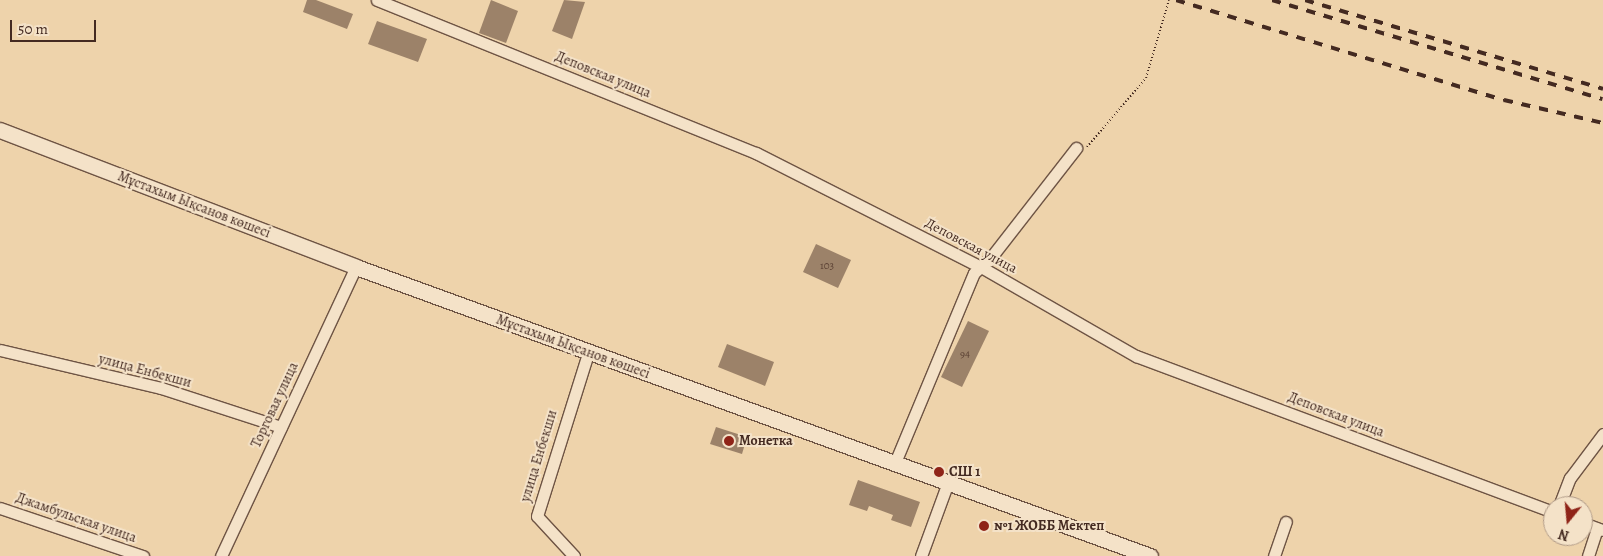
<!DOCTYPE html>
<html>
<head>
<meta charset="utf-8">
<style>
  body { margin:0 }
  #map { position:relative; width:1603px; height:556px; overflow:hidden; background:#eed3ab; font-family:Alegreya,serif }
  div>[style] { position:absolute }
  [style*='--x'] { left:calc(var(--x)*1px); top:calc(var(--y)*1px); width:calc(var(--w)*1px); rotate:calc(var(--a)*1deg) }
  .building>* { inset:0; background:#9c8269 }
  .path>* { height:2px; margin-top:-1px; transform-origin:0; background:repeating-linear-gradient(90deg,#442a21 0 1px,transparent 0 3.5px) }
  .roads { filter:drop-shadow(1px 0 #6e5444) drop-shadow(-1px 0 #6e5444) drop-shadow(0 1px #6e5444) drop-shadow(0 -1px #6e5444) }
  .street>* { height:11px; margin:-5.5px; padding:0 5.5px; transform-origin:5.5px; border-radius:5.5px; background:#f4e2c8 }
  .secondary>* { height:15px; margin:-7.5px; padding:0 7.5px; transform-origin:7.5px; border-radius:7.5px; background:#f4e2c8 }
  .rail>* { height:4px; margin-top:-2px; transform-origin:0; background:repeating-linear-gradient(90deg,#442a21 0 9px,transparent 0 18px) }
  .dots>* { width:14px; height:14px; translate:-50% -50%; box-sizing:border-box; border:2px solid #f4e2c8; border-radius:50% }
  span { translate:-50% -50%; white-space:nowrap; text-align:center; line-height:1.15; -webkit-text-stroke:4px #f4e2c8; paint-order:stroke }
  .number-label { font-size:11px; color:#5a4033 }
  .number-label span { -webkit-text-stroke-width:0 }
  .street-label { font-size:14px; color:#442a21 }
  .poi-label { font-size:14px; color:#442a21; font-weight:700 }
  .left { translate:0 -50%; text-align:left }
  .north { position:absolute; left:1543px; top:496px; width:50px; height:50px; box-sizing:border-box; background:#f4e2c8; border:1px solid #ae9885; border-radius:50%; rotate:197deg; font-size:14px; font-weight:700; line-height:20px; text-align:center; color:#442a21 }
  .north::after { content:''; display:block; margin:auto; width:18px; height:22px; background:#8f2418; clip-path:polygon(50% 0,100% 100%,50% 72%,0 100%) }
  .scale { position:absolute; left:10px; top:20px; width:86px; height:22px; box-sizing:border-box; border:2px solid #442a21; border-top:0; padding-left:6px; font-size:15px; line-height:18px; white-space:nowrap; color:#442a21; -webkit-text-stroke:4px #f4e2c8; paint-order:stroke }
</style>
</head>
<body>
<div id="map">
  <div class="building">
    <i style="clip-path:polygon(307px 0,316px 0,353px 14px,347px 29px,303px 12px)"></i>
    <i style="clip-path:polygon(491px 0,518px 11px,506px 43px,479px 33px)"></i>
    <i style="clip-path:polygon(564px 0,585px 2px,572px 39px,552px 31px)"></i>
    <i style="clip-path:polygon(377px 21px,427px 39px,418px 62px,368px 44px)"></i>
    <i style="clip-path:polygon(816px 244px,851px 260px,838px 288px,803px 272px)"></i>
    <i style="clip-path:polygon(968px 321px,989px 331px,962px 387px,941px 377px)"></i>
    <i style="clip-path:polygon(727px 344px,774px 362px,765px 386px,718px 367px)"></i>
    <i style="clip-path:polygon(716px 427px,747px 437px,742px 454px,710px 444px)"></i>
    <i style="clip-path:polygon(858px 480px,920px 502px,911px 527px,891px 520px,893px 515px,869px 506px,867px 511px,849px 505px)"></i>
  </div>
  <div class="path">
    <i style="--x:1087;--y:147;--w:91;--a:-49.5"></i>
    <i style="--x:1146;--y:78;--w:81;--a:-73.6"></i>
  </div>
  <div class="roads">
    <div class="street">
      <i style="--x:377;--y:0;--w:409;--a:22"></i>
      <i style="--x:756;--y:153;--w:252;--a:26.9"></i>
      <i style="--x:981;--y:267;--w:179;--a:29.9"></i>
      <i style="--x:1136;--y:356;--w:445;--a:20.5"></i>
      <i style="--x:0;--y:350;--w:165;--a:13.3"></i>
      <i style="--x:161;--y:388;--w:126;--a:18"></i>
      <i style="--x:894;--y:465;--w:208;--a:-67.4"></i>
      <i style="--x:974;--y:273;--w:25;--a:-43"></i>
      <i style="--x:992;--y:256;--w:137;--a:-52.1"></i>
      <i style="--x:1559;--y:506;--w:30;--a:-69"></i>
      <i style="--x:1570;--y:478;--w:55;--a:-53.1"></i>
      <i style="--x:0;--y:508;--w:151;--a:18.6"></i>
      <i style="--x:1583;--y:523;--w:20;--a:20"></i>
      <i style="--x:221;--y:556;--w:319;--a:-65"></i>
      <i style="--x:574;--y:556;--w:54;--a:-132.8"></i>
      <i style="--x:537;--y:516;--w:171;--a:-72.6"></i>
      <i style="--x:921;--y:556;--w:76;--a:-69.9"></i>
      <i style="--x:1274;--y:556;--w:36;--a:-71"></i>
      <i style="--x:1588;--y:556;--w:29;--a:-72"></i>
    </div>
    <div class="secondary">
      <i style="--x:0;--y:130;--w:381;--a:21"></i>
      <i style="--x:356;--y:267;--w:845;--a:20"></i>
    </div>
  </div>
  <div class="rail">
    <i style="--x:1176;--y:0;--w:343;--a:17"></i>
    <i style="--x:1504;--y:100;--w:102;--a:13.1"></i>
    <i style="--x:1272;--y:0;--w:345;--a:16.7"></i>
    <i style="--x:1305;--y:0;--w:311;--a:16.6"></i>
  </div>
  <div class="dots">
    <i style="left:729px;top:441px;background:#8f2418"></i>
    <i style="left:939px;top:472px;background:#8f2418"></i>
    <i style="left:984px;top:526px;background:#8f2418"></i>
  </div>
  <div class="number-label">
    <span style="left:827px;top:266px">103</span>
    <span style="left:965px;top:354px">94</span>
  </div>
  <div class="street-label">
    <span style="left:603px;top:75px;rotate:22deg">Деповская улица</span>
    <span style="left:194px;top:205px;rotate:21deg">Мұстахым Ықсанов көшесі</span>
    <span style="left:971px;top:246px;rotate:28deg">Деповская улица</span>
    <span style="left:573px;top:347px;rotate:20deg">Мұстахым Ықсанов көшесі</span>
    <span style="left:145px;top:371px;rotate:15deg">улица Енбекши</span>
    <span style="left:275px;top:405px;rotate:-65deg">Торговая улица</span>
    <span style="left:1336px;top:415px;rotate:21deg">Деповская улица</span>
    <span style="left:539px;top:456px;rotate:-73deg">улица Енбекши</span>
    <span style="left:76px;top:518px;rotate:19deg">Джамбульская улица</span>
  </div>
  <div class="poi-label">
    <span class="left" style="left:739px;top:441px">Монетка</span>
    <span class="left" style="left:949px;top:472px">СШ 1</span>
    <span class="left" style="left:994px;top:526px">№1 ЖОББ Мектеп</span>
  </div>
  <div class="north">N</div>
  <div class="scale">50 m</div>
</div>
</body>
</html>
